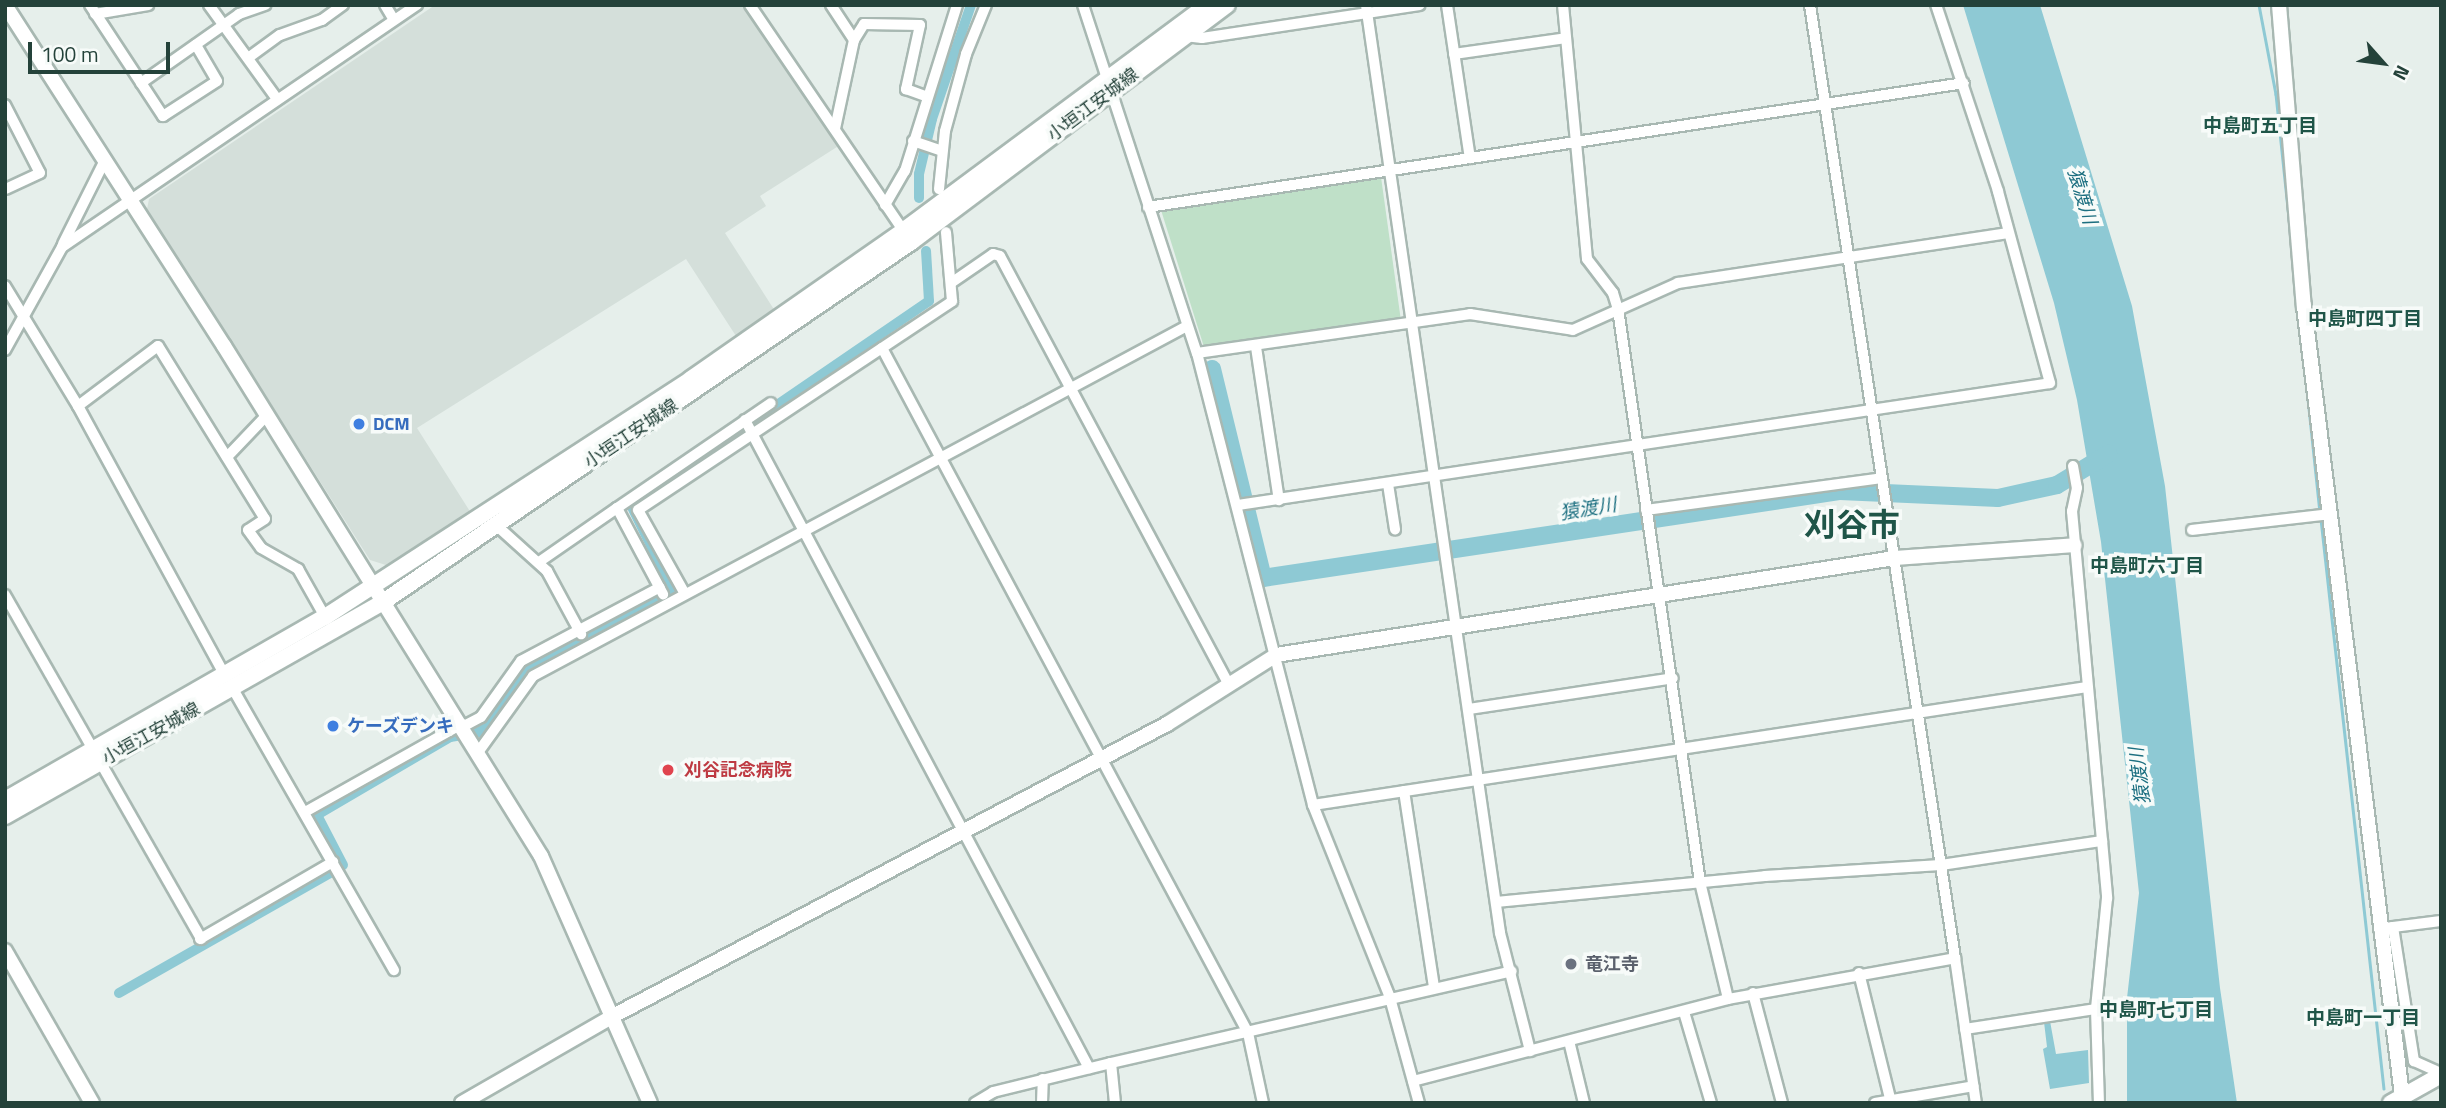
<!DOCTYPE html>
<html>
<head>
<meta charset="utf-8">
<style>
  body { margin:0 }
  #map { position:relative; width:2446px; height:1108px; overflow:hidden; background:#e6efeb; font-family:"Titillium Web","Noto Sans JP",sans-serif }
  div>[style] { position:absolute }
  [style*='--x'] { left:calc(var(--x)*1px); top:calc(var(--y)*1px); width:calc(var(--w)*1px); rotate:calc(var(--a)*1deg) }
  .built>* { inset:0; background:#d4dfda }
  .green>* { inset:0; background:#bfe0c8 }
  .water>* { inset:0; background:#8ec9d4 }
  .stream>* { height:2.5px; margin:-1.25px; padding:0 1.25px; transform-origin:1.25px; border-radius:1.25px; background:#8ec9d4 }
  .canal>* { height:10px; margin:-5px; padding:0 5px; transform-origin:5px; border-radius:5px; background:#8ec9d4 }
  .river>* { height:18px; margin:-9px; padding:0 9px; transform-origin:9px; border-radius:9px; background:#8ec9d4 }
  .roads { filter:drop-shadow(2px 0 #a8b8b2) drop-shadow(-2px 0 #a8b8b2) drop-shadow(0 2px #a8b8b2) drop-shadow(0 -2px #a8b8b2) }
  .minor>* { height:10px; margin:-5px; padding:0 5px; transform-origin:5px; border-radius:5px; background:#fff }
  .tertiary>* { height:14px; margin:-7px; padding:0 7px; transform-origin:7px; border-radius:7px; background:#fff }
  .secondary>* { height:16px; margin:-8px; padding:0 8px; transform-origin:8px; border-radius:8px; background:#fff }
  .dots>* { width:19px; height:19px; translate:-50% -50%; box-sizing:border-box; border:4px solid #f7fbf9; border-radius:50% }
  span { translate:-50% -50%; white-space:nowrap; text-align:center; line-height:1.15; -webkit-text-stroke:7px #f7fbf9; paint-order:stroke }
  .street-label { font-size:18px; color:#24423a }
  .shop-label { font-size:18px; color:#366cbe; font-weight:700 }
  .left { translate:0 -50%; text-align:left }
  .health-label { font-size:18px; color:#be3a42; font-weight:700 }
  .worship-label { font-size:18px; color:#5b616d; font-weight:700 }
  .neighbourhood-label { font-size:19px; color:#1f5548; font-weight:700 }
  .water-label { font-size:19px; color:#1c6f80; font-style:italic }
  .town-label { font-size:32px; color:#1f5548; font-weight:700 }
  .frame { position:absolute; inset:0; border:7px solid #24423a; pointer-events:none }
  .north { position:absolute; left:2348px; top:28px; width:70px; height:70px; -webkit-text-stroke:5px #f7fbf9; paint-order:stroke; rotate:118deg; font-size:19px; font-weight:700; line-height:28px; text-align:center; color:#24423a }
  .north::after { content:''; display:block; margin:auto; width:24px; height:32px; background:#24423a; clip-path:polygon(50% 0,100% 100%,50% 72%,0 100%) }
  .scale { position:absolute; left:28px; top:42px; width:142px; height:32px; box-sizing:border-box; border:4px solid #24423a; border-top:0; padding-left:9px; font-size:21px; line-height:24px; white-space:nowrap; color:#24423a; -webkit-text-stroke:5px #f7fbf9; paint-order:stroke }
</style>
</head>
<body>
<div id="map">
  <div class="built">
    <i style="clip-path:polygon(435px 5px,746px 5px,840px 145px,760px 196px,766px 206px,725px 233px,775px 311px,736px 336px,686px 259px,417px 428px,471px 513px,389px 566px,370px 560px,147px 209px,149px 199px)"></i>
  </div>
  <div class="green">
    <i style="clip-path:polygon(1381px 177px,1401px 321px,1204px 347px,1161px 210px)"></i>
  </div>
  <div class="water">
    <i style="clip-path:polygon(1963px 5px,2040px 5px,2132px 306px,2165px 486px,2220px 988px,2237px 1103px,2127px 1103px,2127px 998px,2139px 893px,2101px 542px,2077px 400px,2054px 303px)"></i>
    <i style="clip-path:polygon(2050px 1021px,2056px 1054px,2088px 1050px,2089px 1083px,2050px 1089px,2043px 1049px,2047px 1047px,2044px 1022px)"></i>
  </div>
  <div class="stream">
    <i style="--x:2259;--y:5;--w:91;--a:79.2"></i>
    <i style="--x:2276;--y:94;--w:420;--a:84"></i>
    <i style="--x:2321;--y:519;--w:573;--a:83.69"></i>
  </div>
  <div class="canal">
    <i style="--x:919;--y:198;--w:24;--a:-90"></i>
    <i style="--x:919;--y:174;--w:57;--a:-76.7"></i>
    <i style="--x:932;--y:119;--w:120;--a:-71.1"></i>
    <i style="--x:343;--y:865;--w:56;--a:-117.5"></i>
    <i style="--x:317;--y:815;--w:154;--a:-30.4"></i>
    <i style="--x:450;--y:737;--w:30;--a:-9"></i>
    <i style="--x:480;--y:732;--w:79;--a:-53.7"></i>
    <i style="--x:527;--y:668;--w:166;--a:-28.9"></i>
    <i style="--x:672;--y:588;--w:93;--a:-116.3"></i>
    <i style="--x:631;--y:505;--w:361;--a:-34.4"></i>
    <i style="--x:929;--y:301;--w:50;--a:-93.4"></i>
    <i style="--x:119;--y:993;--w:243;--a:-29.6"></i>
  </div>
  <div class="river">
    <i style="--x:1212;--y:369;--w:215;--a:76.3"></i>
    <i style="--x:1263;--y:578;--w:584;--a:-8.57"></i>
    <i style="--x:1840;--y:491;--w:158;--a:2.5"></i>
    <i style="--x:1998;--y:498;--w:60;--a:-12.4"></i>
    <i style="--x:2057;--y:485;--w:60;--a:-31.3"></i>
  </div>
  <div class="roads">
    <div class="minor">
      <i style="--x:90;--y:5;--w:133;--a:56.7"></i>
      <i style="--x:163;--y:116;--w:64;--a:-32.9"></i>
      <i style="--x:217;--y:81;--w:42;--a:-120.3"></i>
      <i style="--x:209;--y:5;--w:116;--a:54.1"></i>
      <i style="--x:385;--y:5;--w:17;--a:59"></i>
      <i style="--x:750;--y:5;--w:279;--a:55.8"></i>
      <i style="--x:831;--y:5;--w:42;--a:56.7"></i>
      <i style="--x:854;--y:40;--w:91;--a:102.1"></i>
      <i style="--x:1083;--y:5;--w:366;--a:71.9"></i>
      <i style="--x:1197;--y:353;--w:467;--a:75.6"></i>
      <i style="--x:1313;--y:805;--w:208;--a:68.2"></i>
      <i style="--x:1390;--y:998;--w:109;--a:74.6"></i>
      <i style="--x:1366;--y:5;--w:938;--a:81.78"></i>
      <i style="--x:1500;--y:933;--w:122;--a:75.7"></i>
      <i style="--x:1447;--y:5;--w:155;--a:81.5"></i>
      <i style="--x:1563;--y:5;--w:255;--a:84.6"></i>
      <i style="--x:1587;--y:259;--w:43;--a:52.6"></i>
      <i style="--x:1613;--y:293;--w:17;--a:73"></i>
      <i style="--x:1618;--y:309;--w:579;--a:81.86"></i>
      <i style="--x:1700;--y:882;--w:120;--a:76.5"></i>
      <i style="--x:1728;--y:999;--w:231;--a:-10.2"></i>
      <i style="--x:1955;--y:958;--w:147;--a:81.8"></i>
      <i style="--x:1810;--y:5;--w:964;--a:81.35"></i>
      <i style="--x:95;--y:14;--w:54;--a:-9.6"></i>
      <i style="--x:1185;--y:36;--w:17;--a:7"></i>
      <i style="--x:1202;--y:38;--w:220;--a:-8.6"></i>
      <i style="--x:854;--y:40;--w:19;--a:-58"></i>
      <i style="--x:864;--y:24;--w:56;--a:1"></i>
      <i style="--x:920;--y:25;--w:66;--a:102.3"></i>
      <i style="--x:906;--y:89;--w:20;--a:20"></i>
      <i style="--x:1454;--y:54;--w:113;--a:-8.1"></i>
      <i style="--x:248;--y:58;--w:39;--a:-36"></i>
      <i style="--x:280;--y:35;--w:45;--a:-19.7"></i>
      <i style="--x:322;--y:20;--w:26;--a:-36"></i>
      <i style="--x:141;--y:83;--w:120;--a:-35.1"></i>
      <i style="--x:239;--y:14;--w:28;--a:-19"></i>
      <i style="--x:5;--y:105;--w:76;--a:62.8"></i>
      <i style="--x:40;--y:173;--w:38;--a:155"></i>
      <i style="--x:913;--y:141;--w:31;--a:19"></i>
      <i style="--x:939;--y:189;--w:58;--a:-84.1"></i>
      <i style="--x:945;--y:131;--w:80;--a:-74.7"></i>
      <i style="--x:966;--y:54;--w:53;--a:-67.8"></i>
      <i style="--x:885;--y:205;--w:39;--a:-60"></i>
      <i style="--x:905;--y:171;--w:174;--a:-72.6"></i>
      <i style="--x:1148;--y:207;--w:825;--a:-8.64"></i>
      <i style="--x:63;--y:244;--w:94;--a:-63.4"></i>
      <i style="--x:951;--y:283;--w:51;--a:-34.6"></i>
      <i style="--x:993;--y:254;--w:7;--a:16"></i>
      <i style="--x:1000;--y:256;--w:485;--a:61.9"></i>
      <i style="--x:5;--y:286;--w:140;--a:58.7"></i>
      <i style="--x:78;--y:406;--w:305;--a:61.4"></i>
      <i style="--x:1256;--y:347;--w:155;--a:81.5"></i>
      <i style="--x:882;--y:348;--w:777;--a:61.88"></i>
      <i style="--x:1248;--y:1033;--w:72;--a:77.9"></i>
      <i style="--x:5;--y:350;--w:118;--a:-61"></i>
      <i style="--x:62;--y:247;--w:430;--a:-34.3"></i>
      <i style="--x:1197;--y:353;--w:276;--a:-8.1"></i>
      <i style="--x:1470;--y:314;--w:104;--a:8.8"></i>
      <i style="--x:1573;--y:330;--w:115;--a:-24.1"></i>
      <i style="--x:1678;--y:283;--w:334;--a:-8.6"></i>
      <i style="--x:78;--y:406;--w:100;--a:-36.9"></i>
      <i style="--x:158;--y:346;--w:203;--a:58.3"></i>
      <i style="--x:265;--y:519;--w:20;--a:147"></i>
      <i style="--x:248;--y:530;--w:22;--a:54"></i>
      <i style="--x:261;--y:548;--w:43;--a:29.6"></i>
      <i style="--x:298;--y:569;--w:55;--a:60.6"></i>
      <i style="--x:745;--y:420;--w:734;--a:62.04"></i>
      <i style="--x:227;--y:457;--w:57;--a:-46.4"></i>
      <i style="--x:2073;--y:466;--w:22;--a:80"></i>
      <i style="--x:2077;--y:488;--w:24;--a:102"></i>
      <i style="--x:2072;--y:511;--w:389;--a:84.8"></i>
      <i style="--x:2107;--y:898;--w:112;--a:95.7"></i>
      <i style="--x:2096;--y:1009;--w:94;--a:88.2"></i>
      <i style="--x:1388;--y:484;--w:46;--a:81.2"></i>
      <i style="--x:1238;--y:505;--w:821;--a:-8.54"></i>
      <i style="--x:2050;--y:383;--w:199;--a:-105.2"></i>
      <i style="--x:1998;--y:191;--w:196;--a:-108.4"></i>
      <i style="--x:617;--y:508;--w:186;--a:-34.3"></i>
      <i style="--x:1646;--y:510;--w:238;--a:-7.7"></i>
      <i style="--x:496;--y:525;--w:69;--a:42"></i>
      <i style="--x:547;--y:571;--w:72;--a:61.6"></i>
      <i style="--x:2192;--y:530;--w:139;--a:-6.6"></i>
      <i style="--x:539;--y:562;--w:95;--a:-34.7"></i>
      <i style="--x:617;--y:508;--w:98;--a:61.9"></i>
      <i style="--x:685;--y:594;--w:96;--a:-119.2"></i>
      <i style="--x:638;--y:510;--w:377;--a:-33.6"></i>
      <i style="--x:952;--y:301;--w:69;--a:-95"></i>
      <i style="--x:5;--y:595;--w:396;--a:60.3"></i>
      <i style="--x:233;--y:689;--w:324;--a:60.2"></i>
      <i style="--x:1469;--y:709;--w:206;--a:-8.6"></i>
      <i style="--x:464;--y:726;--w:19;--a:-28"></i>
      <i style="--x:481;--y:717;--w:69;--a:-54.5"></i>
      <i style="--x:521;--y:661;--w:157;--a:-28"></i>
      <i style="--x:479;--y:751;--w:92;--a:-54.2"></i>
      <i style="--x:533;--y:676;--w:742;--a:-28.15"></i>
      <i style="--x:1404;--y:791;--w:199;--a:81.3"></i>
      <i style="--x:1313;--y:805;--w:783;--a:-8.67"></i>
      <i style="--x:305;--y:812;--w:180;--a:-29.3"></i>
      <i style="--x:1496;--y:902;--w:270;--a:-5.5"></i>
      <i style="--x:1765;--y:876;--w:176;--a:-3.6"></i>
      <i style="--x:1941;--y:865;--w:163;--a:-8.5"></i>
      <i style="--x:2393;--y:927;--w:48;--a:-7.1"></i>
      <i style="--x:2379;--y:929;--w:14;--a:-8"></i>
      <i style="--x:2393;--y:927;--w:136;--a:81.1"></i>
      <i style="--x:2414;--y:1061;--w:30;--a:24"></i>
      <i style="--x:200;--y:939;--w:154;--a:-30.1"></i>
      <i style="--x:1859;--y:973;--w:129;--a:76.1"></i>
      <i style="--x:1753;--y:993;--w:114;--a:75.2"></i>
      <i style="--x:1684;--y:1012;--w:95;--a:73.5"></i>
      <i style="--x:1965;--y:1029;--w:133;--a:-8.7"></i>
      <i style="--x:1569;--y:1041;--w:64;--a:76.4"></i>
      <i style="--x:1111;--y:1063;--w:40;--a:84.3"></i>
      <i style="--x:1413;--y:1081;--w:325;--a:-14.6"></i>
      <i style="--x:975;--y:1103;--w:21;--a:-31"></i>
      <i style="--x:993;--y:1092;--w:122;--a:-13.8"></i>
      <i style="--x:1111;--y:1063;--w:411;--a:-12.9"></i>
      <i style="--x:1042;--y:1103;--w:24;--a:-88"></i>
      <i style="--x:1875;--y:1103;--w:100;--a:-9.7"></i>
    </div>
    <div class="tertiary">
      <i style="--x:5;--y:5;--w:405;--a:57.3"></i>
      <i style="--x:224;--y:346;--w:600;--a:58.14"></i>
      <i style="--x:541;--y:856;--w:270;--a:66.2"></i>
      <i style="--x:2279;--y:5;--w:302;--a:85.3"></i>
      <i style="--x:2304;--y:306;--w:803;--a:82.92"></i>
      <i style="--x:5;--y:951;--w:175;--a:60.2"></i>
      <i style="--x:462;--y:1103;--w:174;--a:-29.9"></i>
      <i style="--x:613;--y:1016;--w:626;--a:-27.79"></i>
      <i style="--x:1167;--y:724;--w:129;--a:-32.3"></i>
      <i style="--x:1276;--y:655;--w:627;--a:-8.91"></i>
      <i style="--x:1895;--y:558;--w:180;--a:-4.1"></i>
    </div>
    <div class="secondary">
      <i style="--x:5;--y:800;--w:369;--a:-29.8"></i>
      <i style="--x:325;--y:617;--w:437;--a:-33"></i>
      <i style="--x:691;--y:379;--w:259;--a:-34.9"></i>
      <i style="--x:903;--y:231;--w:379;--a:-36.6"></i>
      <i style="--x:5;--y:816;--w:434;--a:-29.5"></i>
      <i style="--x:383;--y:602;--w:639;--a:-34.29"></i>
      <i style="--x:911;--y:242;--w:395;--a:-36.9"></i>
      <i style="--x:2391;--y:1103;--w:57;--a:-29.2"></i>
    </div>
  </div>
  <div class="dots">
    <i style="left:359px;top:424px;background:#3f7fe0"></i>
    <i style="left:333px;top:726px;background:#3f7fe0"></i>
    <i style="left:668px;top:770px;background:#e0444e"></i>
    <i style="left:1571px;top:964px;background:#6b7280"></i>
  </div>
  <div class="street-label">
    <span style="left:1093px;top:105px;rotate:-37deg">小垣江安城線</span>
    <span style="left:631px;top:434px;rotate:-34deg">小垣江安城線</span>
    <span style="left:151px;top:734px;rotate:-29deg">小垣江安城線</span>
  </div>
  <div class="shop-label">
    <span class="left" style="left:373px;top:424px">DCM</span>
    <span class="left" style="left:347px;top:726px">ケーズデンキ</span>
  </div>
  <div class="health-label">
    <span class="left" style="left:684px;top:770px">刈谷記念病院</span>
  </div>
  <div class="worship-label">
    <span class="left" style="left:1585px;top:964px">竜江寺</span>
  </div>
  <div class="neighbourhood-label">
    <span style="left:2260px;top:125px">中島町五丁目</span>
    <span style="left:2365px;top:318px">中島町四丁目</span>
    <span style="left:2147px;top:565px">中島町六丁目</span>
    <span style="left:2156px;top:1009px">中島町七丁目</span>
    <span style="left:2363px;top:1017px">中島町一丁目</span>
  </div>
  <div class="water-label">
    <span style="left:2083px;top:196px;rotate:73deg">猿渡川</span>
    <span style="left:1588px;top:508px;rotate:-9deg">猿渡川</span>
    <span style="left:2139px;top:776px;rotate:-97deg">猿渡川</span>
  </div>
  <div class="town-label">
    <span style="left:1852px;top:524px">刈谷市</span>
  </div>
  <div class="frame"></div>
  <div class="north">N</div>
  <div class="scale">100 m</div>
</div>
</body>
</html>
